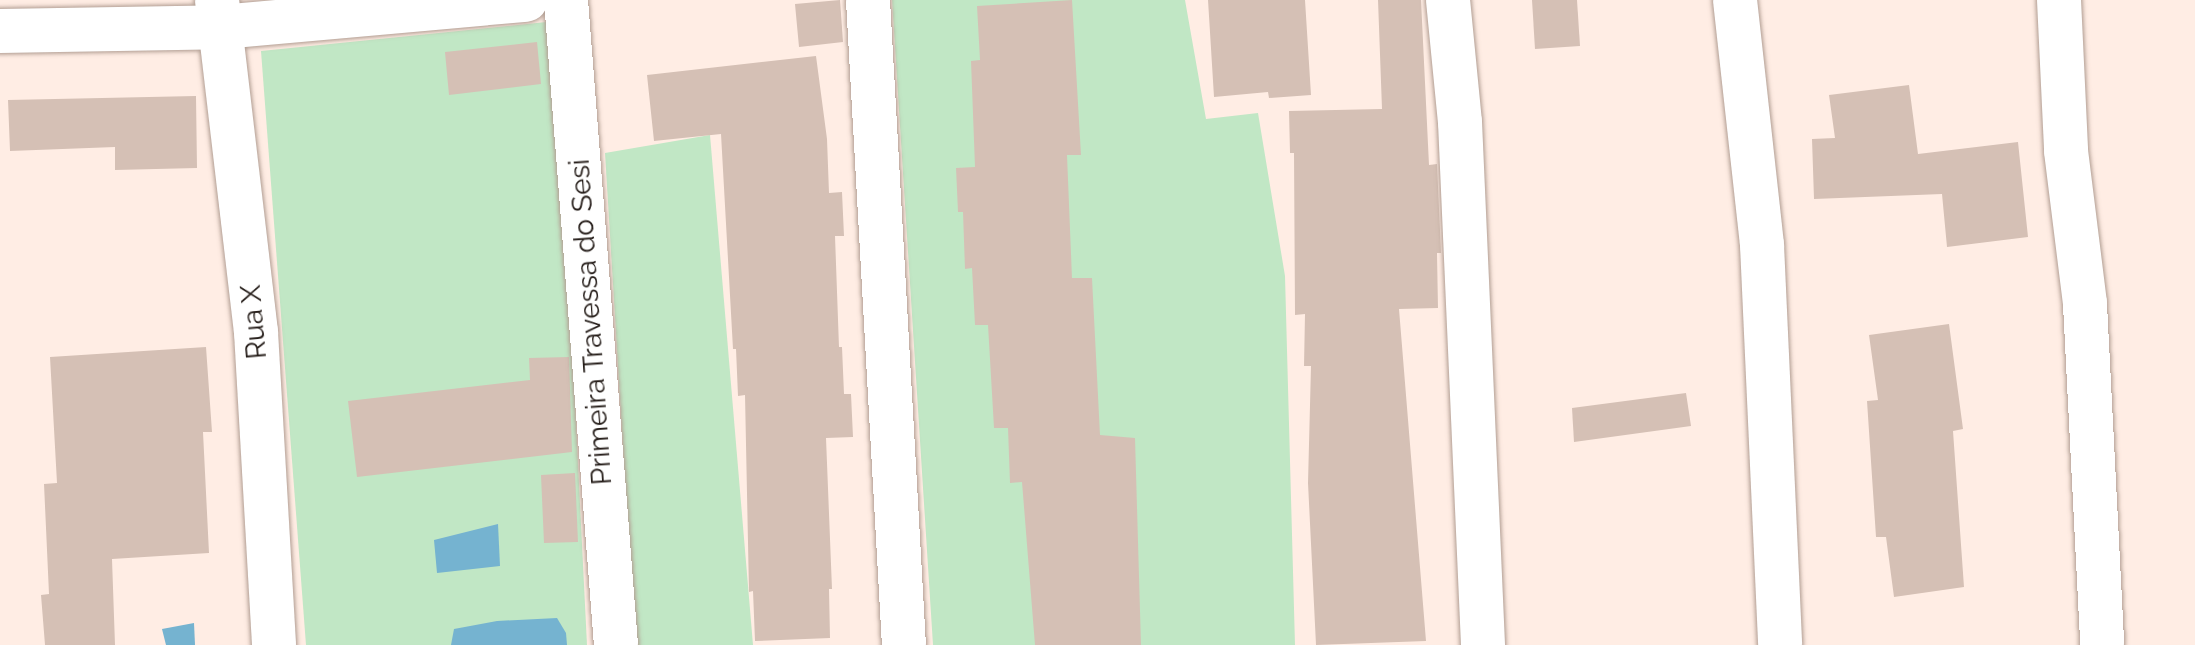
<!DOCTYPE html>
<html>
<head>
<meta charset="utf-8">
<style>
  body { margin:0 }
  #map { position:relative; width:2195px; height:645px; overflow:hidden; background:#ffede4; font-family:Raleway,sans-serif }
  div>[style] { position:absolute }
  .green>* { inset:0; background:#c1e7c5 }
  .water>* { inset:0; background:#75b3d0 }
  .building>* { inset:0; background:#d5c0b5 }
  .roads { filter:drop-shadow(0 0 2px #b29e93) drop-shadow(0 0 2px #b29e93) }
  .minor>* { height:44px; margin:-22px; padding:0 22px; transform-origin:22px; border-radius:22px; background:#fff }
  span { translate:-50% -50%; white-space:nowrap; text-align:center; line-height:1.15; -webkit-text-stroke:8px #fff; paint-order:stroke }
  .street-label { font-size:28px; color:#241c18 }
</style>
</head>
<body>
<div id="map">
  <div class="green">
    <i style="clip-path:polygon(892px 0,1185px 0,1206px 119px,1258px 113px,1285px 276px,1295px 645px,933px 645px)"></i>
    <i style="clip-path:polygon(556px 21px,587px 645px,306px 645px,261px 51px)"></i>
    <i style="clip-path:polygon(710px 135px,753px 645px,635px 645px,605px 153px)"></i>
  </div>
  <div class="water">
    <i style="clip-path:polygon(498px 524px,500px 566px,437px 573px,434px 540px)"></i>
    <i style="clip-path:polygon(557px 618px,566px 633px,567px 645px,451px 645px,454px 629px,497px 621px)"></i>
    <i style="clip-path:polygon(194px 623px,195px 645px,166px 645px,162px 629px)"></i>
  </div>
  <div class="building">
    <i style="clip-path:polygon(840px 0,843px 42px,799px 47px,795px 4px)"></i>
    <i style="clip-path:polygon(1072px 0,1081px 155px,1067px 155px,1072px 278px,1092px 278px,1100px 435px,1135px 438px,1141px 645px,1035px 645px,1022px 482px,1010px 483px,1008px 428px,994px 428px,988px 325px,975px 325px,972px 268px,965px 269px,963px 212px,958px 212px,956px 168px,975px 167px,971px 61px,980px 60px,977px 6px)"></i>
    <i style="clip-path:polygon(1208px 0,1305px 0,1311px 95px,1269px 98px,1268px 92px,1214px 97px)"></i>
    <i style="clip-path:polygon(1378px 0,1421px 0,1429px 165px,1437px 164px,1441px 253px,1437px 253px,1438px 308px,1399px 309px,1426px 641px,1316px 645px,1308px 483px,1311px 366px,1304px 366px,1305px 314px,1295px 315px,1294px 153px,1290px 153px,1289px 111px,1382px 109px)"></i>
    <i style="clip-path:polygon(1532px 0,1577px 0,1580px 46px,1535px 49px)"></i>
    <i style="clip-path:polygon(537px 42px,541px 84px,449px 95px,445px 52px)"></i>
    <i style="clip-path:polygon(816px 56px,827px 139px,829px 193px,842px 192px,844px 236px,835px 236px,839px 347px,842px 347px,844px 394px,851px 394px,853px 437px,826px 438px,832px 589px,829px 589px,830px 638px,755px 641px,753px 591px,749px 592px,745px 395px,738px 396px,736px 349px,733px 349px,721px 134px,654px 141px,647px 75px)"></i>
    <i style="clip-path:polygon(1909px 85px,1918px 154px,2018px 142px,2028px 237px,1947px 247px,1942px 194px,1814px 199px,1812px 139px,1835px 138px,1829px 95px)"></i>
    <i style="clip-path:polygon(196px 96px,197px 168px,115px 170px,115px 147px,10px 151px,8px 100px)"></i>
    <i style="clip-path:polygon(1949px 324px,1963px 429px,1953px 431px,1964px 587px,1894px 597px,1886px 537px,1876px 537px,1867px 401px,1878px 400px,1869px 335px)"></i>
    <i style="clip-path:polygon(206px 347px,212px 432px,203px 432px,209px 553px,112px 559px,115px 645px,45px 645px,41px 595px,49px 594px,44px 484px,57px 483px,50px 357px)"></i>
    <i style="clip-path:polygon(569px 357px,572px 452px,357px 477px,348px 401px,530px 380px,529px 358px)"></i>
    <i style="clip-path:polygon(1686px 393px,1691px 426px,1574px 442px,1572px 408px)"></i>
    <i style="clip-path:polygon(575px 473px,578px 542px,544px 543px,541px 475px)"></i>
  </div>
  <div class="roads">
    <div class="minor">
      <i style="left:217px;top:0;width:334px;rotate:83.3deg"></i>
      <i style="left:256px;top:332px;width:314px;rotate:86.7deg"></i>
      <i style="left:566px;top:0;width:647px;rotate:85.57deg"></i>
      <i style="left:868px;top:0;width:646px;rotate:86.81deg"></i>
      <i style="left:1448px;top:0;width:123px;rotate:84.4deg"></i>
      <i style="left:1460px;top:122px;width:524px;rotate:87.48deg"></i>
      <i style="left:1735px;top:0;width:246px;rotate:83.7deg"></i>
      <i style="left:1762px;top:245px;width:400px;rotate:87.4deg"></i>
      <i style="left:2059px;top:0;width:151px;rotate:87.3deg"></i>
      <i style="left:2066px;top:151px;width:154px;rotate:82.9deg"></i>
      <i style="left:2085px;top:304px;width:341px;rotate:87.1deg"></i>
      <i style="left:0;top:31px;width:221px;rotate:-1deg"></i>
      <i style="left:221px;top:27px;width:306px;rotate:-5.1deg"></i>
    </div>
  </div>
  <div class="street-label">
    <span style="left:254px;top:322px;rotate:-95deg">Rua X</span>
    <span style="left:591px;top:322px;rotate:-94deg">Primeira Travessa do Sesi</span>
  </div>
</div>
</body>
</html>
